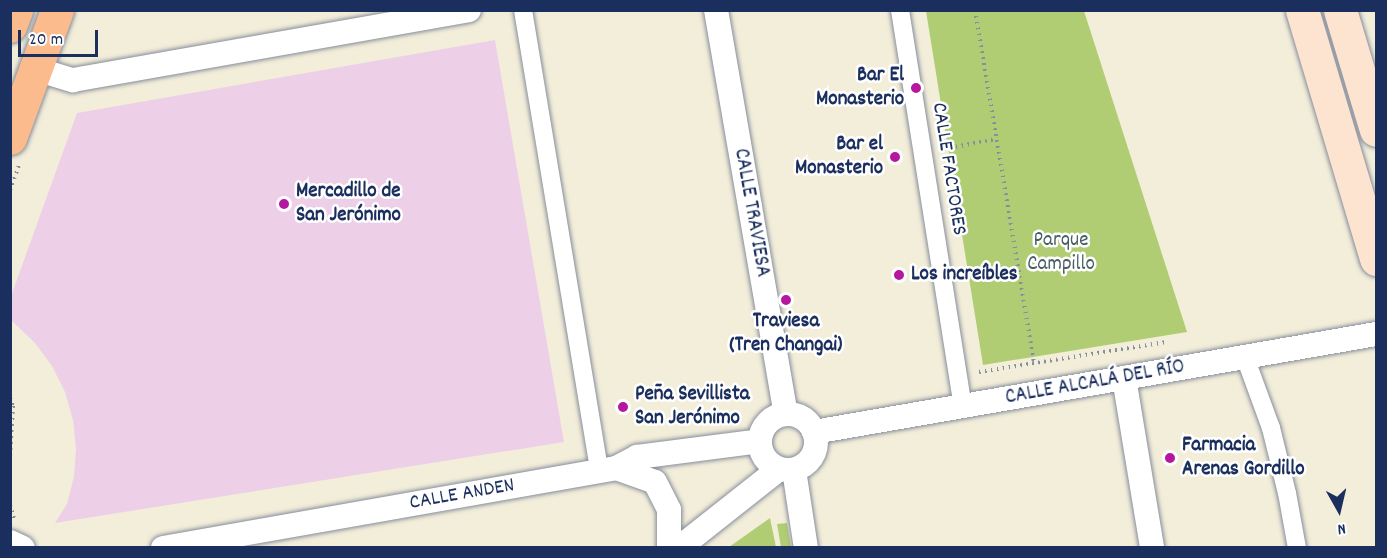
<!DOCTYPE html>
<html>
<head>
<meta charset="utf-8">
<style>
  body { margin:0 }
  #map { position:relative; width:1387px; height:558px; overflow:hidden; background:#f3eeda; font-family:Dekko,sans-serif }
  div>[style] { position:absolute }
  .built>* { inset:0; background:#edd0e8 }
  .green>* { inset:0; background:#b1cd73 }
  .path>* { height:4px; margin-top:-2px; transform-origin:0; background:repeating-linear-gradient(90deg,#878e9c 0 1.5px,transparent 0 6px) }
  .roads { filter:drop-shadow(0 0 2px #878e9c) drop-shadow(0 0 2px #878e9c) }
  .pedestrian>* { height:18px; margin:-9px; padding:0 9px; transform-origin:9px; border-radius:9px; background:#fff }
  .minor>* { height:24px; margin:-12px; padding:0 12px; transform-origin:12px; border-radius:12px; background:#fff }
  .minor>.ring { margin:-12px; padding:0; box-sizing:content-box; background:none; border:24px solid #fff; border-radius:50% }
  .secondary>* { height:33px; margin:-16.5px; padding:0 16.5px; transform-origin:16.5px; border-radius:16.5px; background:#fde4d1 }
  .primary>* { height:33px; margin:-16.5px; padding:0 16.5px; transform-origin:16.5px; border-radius:16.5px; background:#fbbb8c }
  .dots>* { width:16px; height:16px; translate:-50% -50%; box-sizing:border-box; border:3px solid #fff; border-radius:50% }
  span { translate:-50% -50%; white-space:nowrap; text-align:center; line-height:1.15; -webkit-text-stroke:5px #fff; paint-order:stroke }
  .poi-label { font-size:21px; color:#1b2f5e; font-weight:700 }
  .right { translate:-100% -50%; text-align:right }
  .left { translate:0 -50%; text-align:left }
  .street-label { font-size:21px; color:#1b2f5e }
  .park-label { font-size:21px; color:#485e64 }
  .frame { position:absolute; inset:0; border:12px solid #1b2f5e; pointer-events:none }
  .north { position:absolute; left:1309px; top:480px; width:60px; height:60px; -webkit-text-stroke:4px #fff; paint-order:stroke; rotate:172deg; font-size:16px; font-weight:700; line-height:24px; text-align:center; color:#1b2f5e }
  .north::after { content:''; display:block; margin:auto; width:21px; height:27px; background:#1b2f5e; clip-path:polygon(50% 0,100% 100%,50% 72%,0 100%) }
  .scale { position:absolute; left:18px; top:30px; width:80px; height:27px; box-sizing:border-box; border:3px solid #1b2f5e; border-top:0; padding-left:8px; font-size:18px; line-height:21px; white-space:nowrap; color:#1b2f5e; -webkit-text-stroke:4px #fff; paint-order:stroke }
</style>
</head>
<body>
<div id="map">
  <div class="built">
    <i style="clip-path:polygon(495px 40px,564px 442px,55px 523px,67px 504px,74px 476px,76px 448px,73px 420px,65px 392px,52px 366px,35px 343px,11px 320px,11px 296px,77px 113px)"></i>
  </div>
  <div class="green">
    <i style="clip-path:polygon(926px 11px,1084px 11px,1187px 332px,983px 365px)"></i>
    <i style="clip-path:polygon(770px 518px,776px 547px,729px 547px)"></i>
    <i style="clip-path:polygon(787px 523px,791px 547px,781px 547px,777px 524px)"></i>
  </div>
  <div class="path">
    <i style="left:975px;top:10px;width:358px;rotate:80.5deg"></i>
    <i style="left:944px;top:149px;width:53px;rotate:-10.9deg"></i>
    <i style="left:10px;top:190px;width:27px;rotate:-70deg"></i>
    <i style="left:979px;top:372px;width:190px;rotate:-9.1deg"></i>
    <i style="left:10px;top:398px;width:9px;rotate:69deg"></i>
    <i style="left:13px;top:406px;width:50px;rotate:93.4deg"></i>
    <i style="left:10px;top:505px;width:14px;rotate:73deg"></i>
  </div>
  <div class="roads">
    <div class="pedestrian">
      <i style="left:523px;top:10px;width:467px;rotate:80.6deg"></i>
      <i style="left:900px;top:10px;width:401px;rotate:81deg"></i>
      <i style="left:1245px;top:357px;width:76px;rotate:69.9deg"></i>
      <i style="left:1271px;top:428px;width:67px;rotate:76.2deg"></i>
      <i style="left:1287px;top:493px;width:56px;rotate:79.7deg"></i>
    </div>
    <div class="minor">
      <i style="left:716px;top:10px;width:410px;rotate:80.2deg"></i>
      <i style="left:36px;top:69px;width:39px;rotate:17deg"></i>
      <i style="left:73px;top:80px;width:402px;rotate:-10deg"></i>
      <i style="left:1124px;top:378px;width:172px;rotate:80.6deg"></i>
      <i class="ring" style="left:760px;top:414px;width:32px;height:32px"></i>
      <i style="left:814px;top:432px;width:570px;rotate:-9.89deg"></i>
      <i style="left:616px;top:468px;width:41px;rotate:19.7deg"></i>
      <i style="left:655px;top:482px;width:31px;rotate:63deg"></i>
      <i style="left:669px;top:510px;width:38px;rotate:90deg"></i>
      <i style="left:794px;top:470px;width:79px;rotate:81.3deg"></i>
      <i style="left:10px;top:542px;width:14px;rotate:25deg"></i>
      <i style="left:163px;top:548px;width:460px;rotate:-10deg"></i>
      <i style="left:616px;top:468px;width:24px;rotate:-28deg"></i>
      <i style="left:637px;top:457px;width:124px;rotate:-7.4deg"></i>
      <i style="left:679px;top:548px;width:127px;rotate:-38.3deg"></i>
    </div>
    <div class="secondary">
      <i style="left:1302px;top:10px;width:260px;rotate:73.4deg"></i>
      <i style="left:1340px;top:10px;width:125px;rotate:73.3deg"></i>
    </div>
    <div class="primary">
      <i style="left:10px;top:26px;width:17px;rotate:-69deg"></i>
      <i style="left:10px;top:138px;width:136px;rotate:-69.8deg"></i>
    </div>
  </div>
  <div class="dots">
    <i style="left:916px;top:88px;background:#b5179e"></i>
    <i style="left:895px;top:157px;background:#b5179e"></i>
    <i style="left:284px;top:204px;background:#b5179e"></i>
    <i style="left:899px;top:275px;background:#b5179e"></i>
    <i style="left:786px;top:300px;background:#b5179e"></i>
    <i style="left:623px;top:407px;background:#b5179e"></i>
    <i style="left:1170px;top:458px;background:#b5179e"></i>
  </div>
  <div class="poi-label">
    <span class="right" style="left:904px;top:88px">Bar El<br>Monasterio</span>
    <span class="right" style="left:883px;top:157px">Bar el<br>Monasterio</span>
    <span class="left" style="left:296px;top:204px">Mercadillo de<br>San Jerónimo</span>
    <span class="left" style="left:911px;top:275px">Los increíbles</span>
    <span style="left:786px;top:334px">Traviesa<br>(Tren Changai)</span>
    <span class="left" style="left:635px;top:407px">Peña Sevillista<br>San Jerónimo</span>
    <span class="left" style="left:1182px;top:458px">Farmacia<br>Arenas Gordillo</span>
  </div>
  <div class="street-label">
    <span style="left:948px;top:169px;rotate:81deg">CALLE FACTORES</span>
    <span style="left:751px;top:213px;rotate:80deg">CALLE TRAVIESA</span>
    <span style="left:1095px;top:383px;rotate:-10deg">CALLE ALCALÁ DEL RÍO</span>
    <span style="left:462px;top:495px;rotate:-10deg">CALLE ANDEN</span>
  </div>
  <div class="park-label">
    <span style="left:1061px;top:253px">Parque<br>Campillo</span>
  </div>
  <div class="frame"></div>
  <div class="north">N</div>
  <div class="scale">20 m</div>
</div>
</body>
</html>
